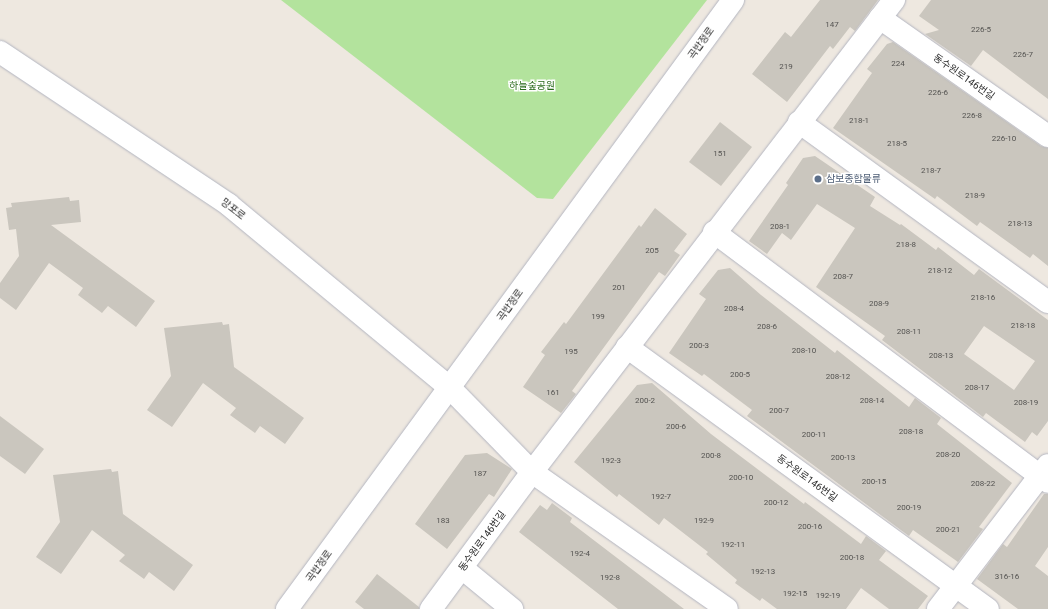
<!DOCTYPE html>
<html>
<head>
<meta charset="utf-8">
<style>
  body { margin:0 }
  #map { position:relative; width:1048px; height:609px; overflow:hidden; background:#eee8e0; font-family:Roboto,"Noto Sans KR",sans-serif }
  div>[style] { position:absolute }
  .green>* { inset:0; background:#b3e39d }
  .building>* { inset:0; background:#cac6be }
  .roads { filter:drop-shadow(0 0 1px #b3b5c0) drop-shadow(0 0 1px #b3b5c0) }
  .minor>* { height:22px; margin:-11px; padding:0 11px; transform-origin:11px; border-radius:11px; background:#fff }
  .dots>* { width:11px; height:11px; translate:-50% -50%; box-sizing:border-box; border:2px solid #fff; border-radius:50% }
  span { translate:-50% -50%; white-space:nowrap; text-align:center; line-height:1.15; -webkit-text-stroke:3px #fff; paint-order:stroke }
  .number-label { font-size:8px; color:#545351 }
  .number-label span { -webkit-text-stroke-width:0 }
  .street-label { font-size:10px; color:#2d2d2d }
  .park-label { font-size:10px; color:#2a6b1c }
  .service-label { font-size:10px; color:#4e5e75 }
  .left { translate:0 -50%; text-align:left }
</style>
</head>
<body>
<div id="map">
  <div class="green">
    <i style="clip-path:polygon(281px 0,707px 0,553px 199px,537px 198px)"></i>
  </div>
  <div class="building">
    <i style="clip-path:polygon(820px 0,878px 0,855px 31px,850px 27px,833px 49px,830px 46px,787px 102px,752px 74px,785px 32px,791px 37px)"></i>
    <i style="clip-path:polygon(931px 0,1048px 0,1048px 99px,983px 50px,971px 66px,925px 34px,939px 30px,919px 16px)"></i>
    <i style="clip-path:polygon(893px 42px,1041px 146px,1048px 148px,1048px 266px,1033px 254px,1030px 258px,980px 222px,977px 226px,937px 196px,935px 199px,833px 128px,872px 73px,867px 69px,887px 44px)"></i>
    <i style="clip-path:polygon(720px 122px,752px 147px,721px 186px,689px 162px)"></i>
    <i style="clip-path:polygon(evenodd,815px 156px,875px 197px,870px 206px,900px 225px,901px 224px,936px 250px,938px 247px,974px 275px,979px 269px,1048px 320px,1048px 421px,1037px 436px,1032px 432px,1025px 442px,986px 413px,983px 417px,882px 340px,885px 336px,816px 287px,855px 228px,817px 204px,791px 240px,782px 233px,767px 254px,749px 241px,788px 185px,786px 183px,803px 158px,815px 156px,984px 326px,1035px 361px,1014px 390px,964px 354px,984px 326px)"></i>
    <i style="clip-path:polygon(69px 197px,70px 201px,79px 200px,81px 222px,51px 225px,155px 301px,136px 327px,108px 306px,102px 313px,78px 295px,83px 288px,49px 263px,16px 310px,0 298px,0 283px,19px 256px,16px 229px,9px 230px,6px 208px,12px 207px,11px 203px)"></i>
    <i style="clip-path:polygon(655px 208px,687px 234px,674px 251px,680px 255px,665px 276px,659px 272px,572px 391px,576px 394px,561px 413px,523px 387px,545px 355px,541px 352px,564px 322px,566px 324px,639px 225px,641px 227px)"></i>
    <i style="clip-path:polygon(730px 268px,761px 295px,835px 353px,837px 350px,909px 407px,915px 398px,941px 418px,937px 424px,1012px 483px,979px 527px,983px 529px,958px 562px,913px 530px,909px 536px,747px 416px,752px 410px,704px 374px,702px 376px,669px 353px,706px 299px,699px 294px,718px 270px)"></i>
    <i style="clip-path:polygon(222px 322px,223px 325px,229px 324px,234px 367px,304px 418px,285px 444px,260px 426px,255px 433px,230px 415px,236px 408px,203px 383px,172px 427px,147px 410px,171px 376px,164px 328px)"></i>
    <i style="clip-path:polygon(652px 383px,711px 434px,804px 504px,805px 502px,861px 544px,866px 536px,886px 551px,879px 560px,928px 596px,918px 609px,889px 609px,861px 588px,846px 609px,777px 609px,762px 598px,760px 601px,735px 583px,737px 580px,706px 554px,708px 552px,664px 518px,659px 525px,619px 494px,617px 497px,574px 462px,637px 385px)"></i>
    <i style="clip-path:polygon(0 416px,44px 449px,25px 474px,0 456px)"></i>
    <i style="clip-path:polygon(487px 453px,512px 469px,494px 497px,489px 494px,447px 549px,415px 524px,465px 455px)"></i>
    <i style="clip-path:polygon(111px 469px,112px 472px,118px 471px,123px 514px,193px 565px,174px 591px,149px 572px,144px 579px,119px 561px,125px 555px,92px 530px,61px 574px,36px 557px,60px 522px,53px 475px)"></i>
    <i style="clip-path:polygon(1044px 494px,1048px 494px,1048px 547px,1035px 566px,1048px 576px,1048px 609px,1018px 609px,977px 579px,1003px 544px,1007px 547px)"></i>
    <i style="clip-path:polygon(552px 503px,572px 518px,570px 522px,684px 609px,618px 609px,519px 532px,540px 505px,547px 510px)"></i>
    <i style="clip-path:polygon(377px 574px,419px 607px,419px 609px,364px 609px,355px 602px)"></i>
  </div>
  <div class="roads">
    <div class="minor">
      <i style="left:880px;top:18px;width:205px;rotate:35.1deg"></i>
      <i style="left:0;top:52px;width:275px;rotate:33.7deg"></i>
      <i style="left:229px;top:205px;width:287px;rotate:39.6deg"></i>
      <i style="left:450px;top:388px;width:117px;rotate:45.7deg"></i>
      <i style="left:532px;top:472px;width:238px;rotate:35.1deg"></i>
      <i style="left:799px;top:122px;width:307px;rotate:35.9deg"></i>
      <i style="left:714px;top:232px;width:417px;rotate:36.8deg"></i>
      <i style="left:627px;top:347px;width:446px;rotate:36deg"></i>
      <i style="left:462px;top:568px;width:65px;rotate:39.4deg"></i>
      <i style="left:287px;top:609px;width:755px;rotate:-53.78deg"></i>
      <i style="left:431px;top:609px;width:170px;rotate:-53.6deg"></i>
      <i style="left:532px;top:472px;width:595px;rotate:-52.51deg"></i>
      <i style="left:938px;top:609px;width:181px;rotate:-52.6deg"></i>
    </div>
  </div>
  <div class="dots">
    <i style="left:818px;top:179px;background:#5c6f8a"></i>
  </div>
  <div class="number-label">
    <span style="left:832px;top:25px">147</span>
    <span style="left:981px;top:30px">226-5</span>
    <span style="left:1023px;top:55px">226-7</span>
    <span style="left:898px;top:64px">224</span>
    <span style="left:786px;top:67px">219</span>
    <span style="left:938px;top:93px">226-6</span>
    <span style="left:972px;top:116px">226-8</span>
    <span style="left:859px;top:121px">218-1</span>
    <span style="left:1004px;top:139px">226-10</span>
    <span style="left:897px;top:144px">218-5</span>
    <span style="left:720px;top:154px">151</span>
    <span style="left:931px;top:171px">218-7</span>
    <span style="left:975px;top:196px">218-9</span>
    <span style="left:1020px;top:224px">218-13</span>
    <span style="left:780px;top:227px">208-1</span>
    <span style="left:906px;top:245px">218-8</span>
    <span style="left:652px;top:251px">205</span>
    <span style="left:940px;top:271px">218-12</span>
    <span style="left:843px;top:277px">208-7</span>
    <span style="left:619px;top:288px">201</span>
    <span style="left:983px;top:298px">218-16</span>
    <span style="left:879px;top:304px">208-9</span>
    <span style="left:734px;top:309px">208-4</span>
    <span style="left:598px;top:317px">199</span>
    <span style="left:1023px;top:326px">218-18</span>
    <span style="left:767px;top:327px">208-6</span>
    <span style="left:909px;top:332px">208-11</span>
    <span style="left:699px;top:346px">200-3</span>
    <span style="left:804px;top:351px">208-10</span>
    <span style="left:571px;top:352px">195</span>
    <span style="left:941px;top:356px">208-13</span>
    <span style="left:740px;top:375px">200-5</span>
    <span style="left:838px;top:377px">208-12</span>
    <span style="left:977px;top:388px">208-17</span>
    <span style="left:553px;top:393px">161</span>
    <span style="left:645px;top:401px">200-2</span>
    <span style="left:872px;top:401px">208-14</span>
    <span style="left:1026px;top:403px">208-19</span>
    <span style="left:779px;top:411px">200-7</span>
    <span style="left:676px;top:427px">200-6</span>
    <span style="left:911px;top:432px">208-18</span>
    <span style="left:814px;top:435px">200-11</span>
    <span style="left:948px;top:455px">208-20</span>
    <span style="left:711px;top:456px">200-8</span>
    <span style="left:843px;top:458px">200-13</span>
    <span style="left:611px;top:461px">192-3</span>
    <span style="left:480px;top:474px">187</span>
    <span style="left:741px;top:478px">200-10</span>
    <span style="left:874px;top:482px">200-15</span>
    <span style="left:983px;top:484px">208-22</span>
    <span style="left:661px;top:497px">192-7</span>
    <span style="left:776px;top:503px">200-12</span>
    <span style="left:909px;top:508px">200-19</span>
    <span style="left:443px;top:521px">183</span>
    <span style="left:704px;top:521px">192-9</span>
    <span style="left:810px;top:527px">200-16</span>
    <span style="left:948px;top:530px">200-21</span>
    <span style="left:733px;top:545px">192-11</span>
    <span style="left:580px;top:554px">192-4</span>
    <span style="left:852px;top:558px">200-18</span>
    <span style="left:763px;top:572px">192-13</span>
    <span style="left:1007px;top:577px">316-16</span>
    <span style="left:610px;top:578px">192-8</span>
    <span style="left:795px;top:594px">192-15</span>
    <span style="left:828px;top:596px">192-19</span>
  </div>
  <div class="street-label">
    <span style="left:701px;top:43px;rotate:-54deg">곡반정로</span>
    <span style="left:964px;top:77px;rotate:35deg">동수원로146번길</span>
    <span style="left:233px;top:209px;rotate:38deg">망포로</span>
    <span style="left:510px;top:305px;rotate:-54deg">곡반정로</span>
    <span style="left:807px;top:478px;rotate:36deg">동수원로146번길</span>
    <span style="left:482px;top:541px;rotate:-54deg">동수원로146번길</span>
    <span style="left:319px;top:566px;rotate:-54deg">곡반정로</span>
  </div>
  <div class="park-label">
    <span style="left:532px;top:86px">하늘숲공원</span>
  </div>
  <div class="service-label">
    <span class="left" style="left:826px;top:179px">삼보종합물류</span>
  </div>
</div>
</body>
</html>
